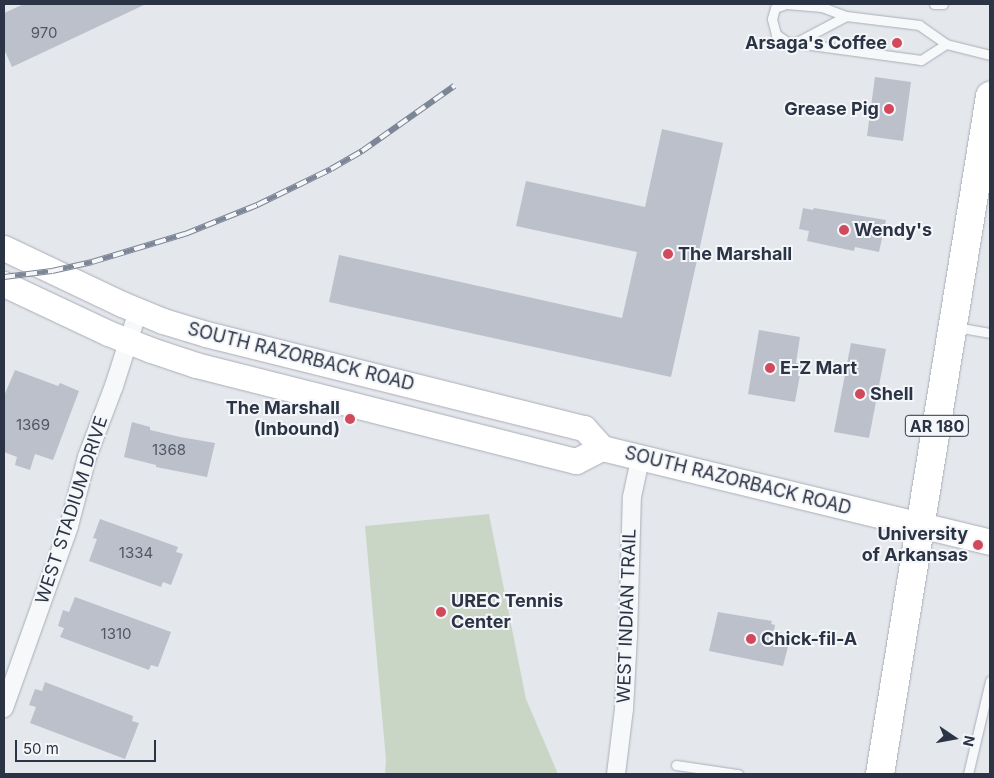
<!DOCTYPE html>
<html>
<head>
<meta charset="utf-8">
<style>
  body { margin:0 }
  #map { position:relative; width:994px; height:778px; overflow:hidden; background:#e4e7ec; font-family:Inter,sans-serif }
  div>[style] { position:absolute }
  .green>* { inset:0; background:#c9d6c5 }
  .building>* { inset:0; background:#bbc0ca }
  .roads { filter:drop-shadow(0 0 1px #a9aeb7) drop-shadow(0 0 1px #a9aeb7) }
  .service>* { height:9px; margin:-4.5px; padding:0 4.5px; transform-origin:4.5px; border-radius:4.5px; background:#f7f8fa }
  .minor>* { height:18px; margin:-9px; padding:0 9px; transform-origin:9px; border-radius:9px; background:#f7f8fa }
  .secondary>* { height:25px; margin:-12.5px; padding:0 12.5px; transform-origin:12.5px; border-radius:12.5px; background:#fff }
  .primary>* { height:28px; margin:-14px; padding:0 14px; transform-origin:14px; border-radius:14px; background:#fff }
  .rail>* { height:5.5px; margin-top:-2.75px; transform-origin:0; background:repeating-linear-gradient(90deg,#f4f6f9 0 11px,#7d8696 0 22px); box-sizing:border-box; border-block:1px solid #7d8696 }
  .dots>* { width:14px; height:14px; translate:-50% -50%; box-sizing:border-box; border:2px solid #f4f6f9; border-radius:50% }
  span { translate:-50% -50%; white-space:nowrap; text-align:center; line-height:1.15; -webkit-text-stroke:4px #f4f6f9; paint-order:stroke }
  .number-label { font-size:15px; color:#4f5766 }
  .number-label span { -webkit-text-stroke-width:0 }
  .shield-label span { padding:1px 4px; background:#f4f6f9; border:1px solid; border-radius:4px; -webkit-text-stroke-width:0 }
  .shield-label { font-size:16px; color:#2b3445; font-weight:700 }
  .poi-label { font-size:18px; color:#2b3445; font-weight:700 }
  .right { translate:-100% -50%; text-align:right }
  .left { translate:0 -50%; text-align:left }
  .street-label { font-size:18px; color:#2b3445 }
  .frame { position:absolute; inset:0; border:5px solid #2b3445; pointer-events:none }
  .north { position:absolute; left:929px; top:713px; width:50px; height:50px; -webkit-text-stroke:4px #f4f6f9; paint-order:stroke; rotate:102deg; font-size:14px; font-weight:700; line-height:20px; text-align:center; color:#2b3445 }
  .north::after { content:''; display:block; margin:auto; width:18px; height:22px; background:#2b3445; clip-path:polygon(50% 0,100% 100%,50% 72%,0 100%) }
  .scale { position:absolute; left:15px; top:740px; width:141px; height:22px; box-sizing:border-box; border:2px solid #2b3445; border-top:0; padding-left:6px; font-size:15px; line-height:18px; white-space:nowrap; color:#2b3445; -webkit-text-stroke:4px #f4f6f9; paint-order:stroke }
</style>
</head>
<body>
<div id="map">
  <div class="green">
    <i style="clip-path:polygon(489px 514px,526px 699px,558px 774px,385px 774px,386px 760px,365px 526px)"></i>
  </div>
  <div class="building">
    <i style="clip-path:polygon(24px 4px,146px 4px,12px 67px,4px 49px,4px 13px)"></i>
    <i style="clip-path:polygon(875px 77px,911px 82px,903px 141px,867px 136px)"></i>
    <i style="clip-path:polygon(662px 129px,723px 143px,671px 377px,329px 302px,339px 255px,622px 318px,637px 252px,516px 226px,526px 181px,645px 207px)"></i>
    <i style="clip-path:polygon(803px 208px,813px 210px,814px 208px,886px 220px,879px 252px,855px 247px,854px 251px,807px 241px,809px 231px,799px 229px)"></i>
    <i style="clip-path:polygon(759px 330px,800px 337px,796px 363px,802px 364px,795px 402px,748px 394px)"></i>
    <i style="clip-path:polygon(851px 343px,886px 349px,869px 438px,834px 432px)"></i>
    <i style="clip-path:polygon(15px 370px,58px 386px,60px 383px,79px 391px,53px 460px,35px 454px,30px 470px,15px 465px,17px 457px,4px 452px,4px 396px)"></i>
    <i style="clip-path:polygon(132px 422px,150px 427px,150px 430px,180px 437px,215px 443px,207px 477px,156px 467px,156px 465px,124px 457px)"></i>
    <i style="clip-path:polygon(100px 519px,178px 547px,176px 552px,183px 554px,171px 585px,163px 582px,161px 587px,89px 561px,97px 539px,93px 538px)"></i>
    <i style="clip-path:polygon(75px 597px,171px 632px,158px 667px,151px 665px,149px 670px,60px 637px,64px 628px,58px 626px,63px 610px,69px 612px)"></i>
    <i style="clip-path:polygon(718px 612px,772px 621px,771px 624px,775px 625px,774px 631px,791px 635px,783px 666px,709px 651px)"></i>
    <i style="clip-path:polygon(45px 682px,133px 716px,132px 721px,139px 723px,125px 759px,30px 723px,36px 707px,29px 705px,35px 689px,42px 691px)"></i>
  </div>
  <div class="roads">
    <div class="service">
      <i style="left:934px;top:4px;width:9px"></i>
      <i style="left:797px;top:42px;width:55px;rotate:-28deg"></i>
      <i style="left:946px;top:44px;width:30px;rotate:147deg"></i>
      <i style="left:921px;top:60px;width:135px;rotate:-172.3deg"></i>
      <i style="left:787px;top:42px;width:14px;rotate:-144deg"></i>
      <i style="left:776px;top:34px;width:16px;rotate:-105deg"></i>
      <i style="left:772px;top:19px;width:11px;rotate:-75deg"></i>
      <i style="left:775px;top:8px;width:12px;rotate:-20deg"></i>
      <i style="left:786px;top:4px;width:36px;rotate:5deg"></i>
      <i style="left:822px;top:7px;width:26px;rotate:21deg"></i>
      <i style="left:846px;top:16px;width:74px;rotate:7deg"></i>
      <i style="left:919px;top:25px;width:33px;rotate:35deg"></i>
      <i style="left:946px;top:44px;width:45px;rotate:14deg"></i>
      <i style="left:956px;top:327px;width:35px;rotate:10deg"></i>
      <i style="left:676px;top:765px;width:63px;rotate:8.3deg"></i>
      <i style="left:968px;top:774px;width:96px;rotate:-76.7deg"></i>
    </div>
    <div class="minor">
      <i style="left:4px;top:708px;width:193px;rotate:-70.3deg"></i>
      <i style="left:69px;top:526px;width:71px;rotate:-75.4deg"></i>
      <i style="left:87px;top:457px;width:76px;rotate:-69.2deg"></i>
      <i style="left:114px;top:386px;width:79px;rotate:-72.3deg"></i>
      <i style="left:616px;top:774px;width:65px;rotate:-83deg"></i>
      <i style="left:624px;top:709px;width:73px;rotate:-86.9deg"></i>
      <i style="left:628px;top:636px;width:139px;rotate:-88.4deg"></i>
      <i style="left:632px;top:497px;width:40px;rotate:-78deg"></i>
    </div>
    <div class="secondary">
      <i style="left:4px;top:248px;width:131px;rotate:25.4deg"></i>
      <i style="left:122px;top:304px;width:44px;rotate:22.5deg"></i>
      <i style="left:163px;top:321px;width:45px;rotate:16.8deg"></i>
      <i style="left:206px;top:334px;width:390px;rotate:14deg"></i>
      <i style="left:584px;top:428px;width:27px;rotate:48deg"></i>
      <i style="left:602px;top:448px;width:399px;rotate:13.6deg"></i>
      <i style="left:4px;top:284px;width:115px;rotate:25.2deg"></i>
      <i style="left:108px;top:333px;width:46px;rotate:21.6deg"></i>
      <i style="left:151px;top:350px;width:47px;rotate:18.4deg"></i>
      <i style="left:196px;top:365px;width:392px;rotate:14.2deg"></i>
      <i style="left:576px;top:461px;width:29px;rotate:-27deg"></i>
    </div>
    <div class="primary">
      <i style="left:880px;top:774px;width:687px;rotate:-80.78deg"></i>
    </div>
  </div>
  <div class="rail">
    <i style="left:4px;top:277px;width:48px;rotate:-7.1deg"></i>
    <i style="left:52px;top:271px;width:41px;rotate:-12.7deg"></i>
    <i style="left:92px;top:262px;width:97px;rotate:-16.8deg"></i>
    <i style="left:185px;top:234px;width:78px;rotate:-21.9deg"></i>
    <i style="left:257px;top:205px;width:82px;rotate:-25.9deg"></i>
    <i style="left:331px;top:169px;width:36px;rotate:-30deg"></i>
    <i style="left:362px;top:151px;width:113px;rotate:-35.2deg"></i>
  </div>
  <div class="dots">
    <i style="left:897px;top:43px;background:#d1495b"></i>
    <i style="left:889px;top:109px;background:#d1495b"></i>
    <i style="left:844px;top:230px;background:#d1495b"></i>
    <i style="left:668px;top:254px;background:#d1495b"></i>
    <i style="left:770px;top:368px;background:#d1495b"></i>
    <i style="left:860px;top:394px;background:#d1495b"></i>
    <i style="left:350px;top:419px;background:#d1495b"></i>
    <i style="left:978px;top:545px;background:#d1495b"></i>
    <i style="left:441px;top:612px;background:#d1495b"></i>
    <i style="left:751px;top:639px;background:#d1495b"></i>
  </div>
  <div class="number-label">
    <span style="left:44px;top:33px">970</span>
    <span style="left:33px;top:425px">1369</span>
    <span style="left:169px;top:450px">1368</span>
    <span style="left:136px;top:553px">1334</span>
    <span style="left:116px;top:634px">1310</span>
  </div>
  <div class="shield-label">
    <span style="left:937px;top:426px">AR 180</span>
  </div>
  <div class="poi-label">
    <span class="right" style="left:887px;top:43px">Arsaga's Coffee</span>
    <span class="right" style="left:879px;top:109px">Grease Pig</span>
    <span class="left" style="left:854px;top:230px">Wendy's</span>
    <span class="left" style="left:678px;top:254px">The Marshall</span>
    <span class="left" style="left:780px;top:368px">E-Z Mart</span>
    <span class="left" style="left:870px;top:394px">Shell</span>
    <span class="right" style="left:340px;top:419px">The Marshall<br>(Inbound)</span>
    <span class="right" style="left:968px;top:545px">University<br>of Arkansas</span>
    <span class="left" style="left:451px;top:612px">UREC Tennis<br>Center</span>
    <span class="left" style="left:761px;top:639px">Chick-fil-A</span>
  </div>
  <div class="street-label">
    <span style="left:301px;top:357px;rotate:14deg">SOUTH RAZORBACK ROAD</span>
    <span style="left:738px;top:481px;rotate:14deg">SOUTH RAZORBACK ROAD</span>
    <span style="left:72px;top:510px;rotate:-72deg">WEST STADIUM DRIVE</span>
    <span style="left:627px;top:616px;rotate:-88deg">WEST INDIAN TRAIL</span>
  </div>
  <div class="frame"></div>
  <div class="north">N</div>
  <div class="scale">50 m</div>
</div>
</body>
</html>
